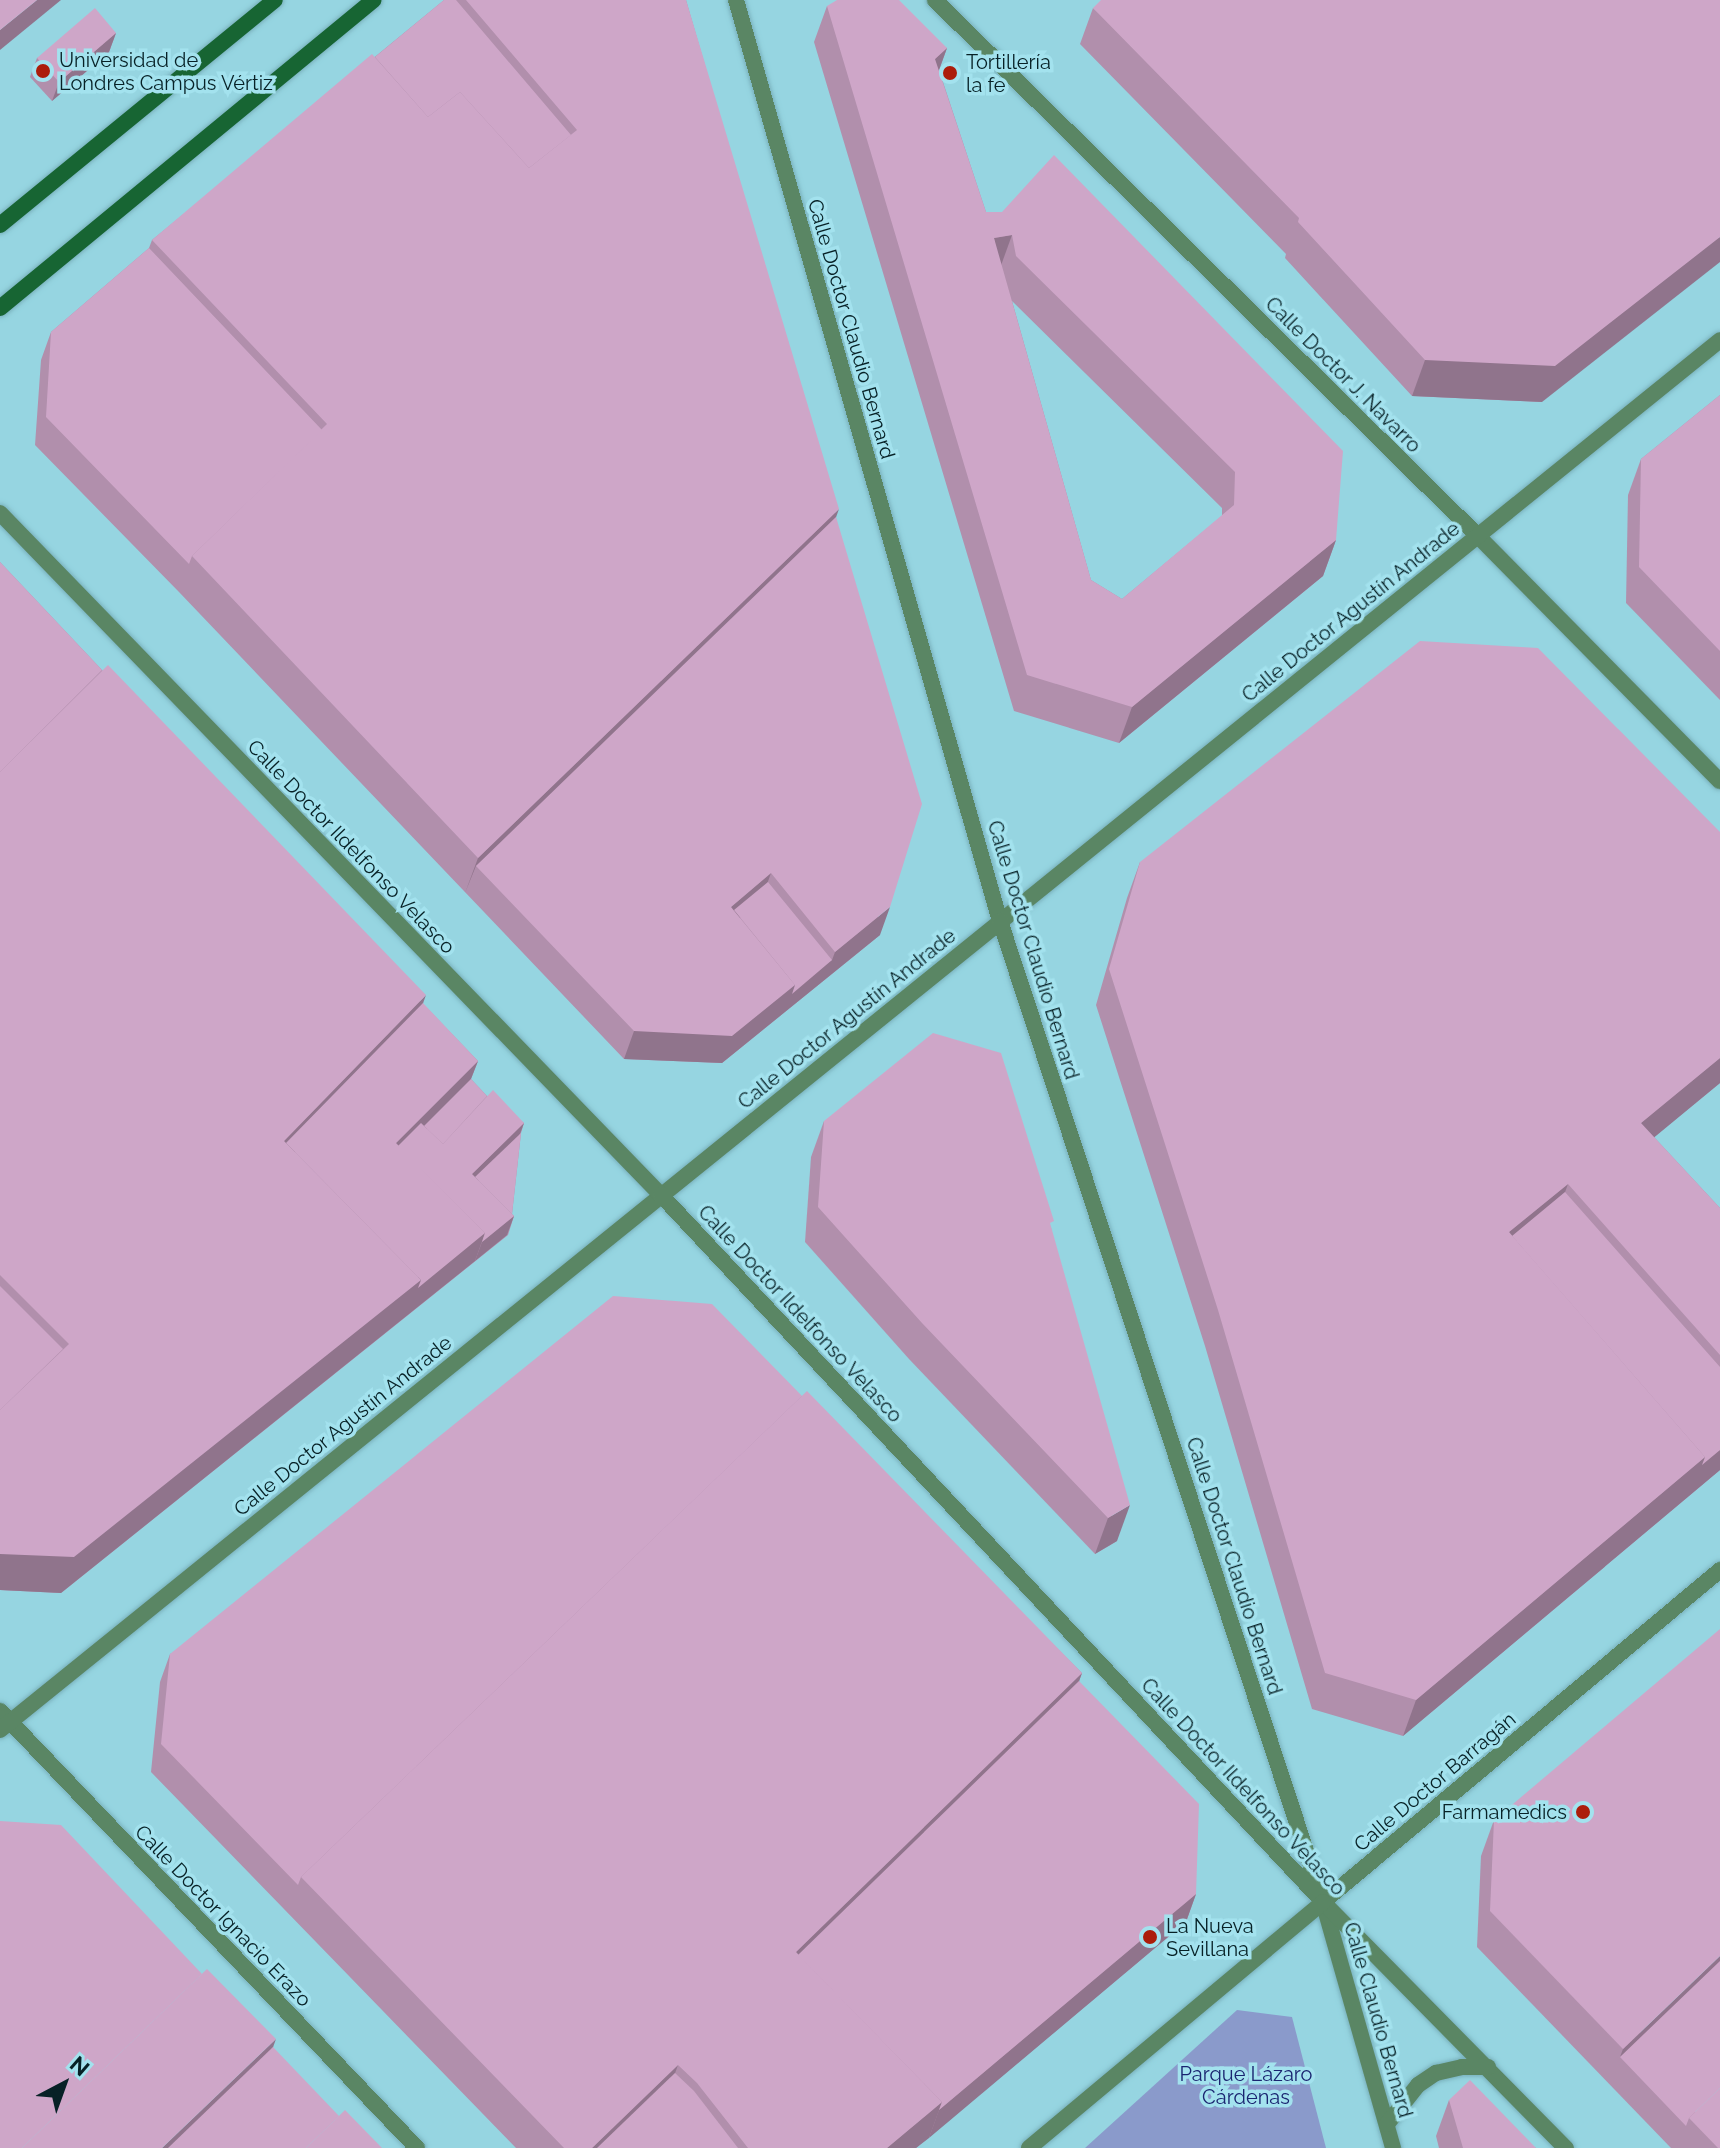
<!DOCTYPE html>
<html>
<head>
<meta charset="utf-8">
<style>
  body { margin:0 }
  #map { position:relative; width:1720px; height:2148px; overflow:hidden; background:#96d5e1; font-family:Raleway,sans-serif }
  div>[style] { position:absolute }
  .green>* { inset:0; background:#8a9acb }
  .roads { filter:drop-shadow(0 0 2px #79b1bc) drop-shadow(0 0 2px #79b1bc) }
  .minor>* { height:16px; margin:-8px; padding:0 8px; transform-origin:8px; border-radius:8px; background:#5a8664 }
  .tertiary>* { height:16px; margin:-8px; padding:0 8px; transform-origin:8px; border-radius:8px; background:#5a8664 }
  .secondary>* { height:16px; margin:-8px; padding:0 8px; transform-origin:8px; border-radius:8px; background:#176533 }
  .wall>* { inset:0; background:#b18fac }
  .shaded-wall>* { inset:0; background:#90748c }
  .building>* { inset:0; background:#cea6c8 }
  .dots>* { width:22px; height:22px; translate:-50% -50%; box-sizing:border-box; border:4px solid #a3e2ee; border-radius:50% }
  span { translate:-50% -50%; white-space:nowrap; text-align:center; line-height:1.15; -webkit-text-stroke:7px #a3e2ee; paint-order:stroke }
  .poi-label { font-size:20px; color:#072126 }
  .left { translate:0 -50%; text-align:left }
  .right { translate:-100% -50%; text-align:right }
  .street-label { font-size:20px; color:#072126 }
  .park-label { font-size:20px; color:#1a2470 }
  .north { position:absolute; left:24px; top:2044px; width:80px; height:80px; -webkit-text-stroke:6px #a3e2ee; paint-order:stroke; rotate:41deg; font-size:22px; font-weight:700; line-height:32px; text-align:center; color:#072126 }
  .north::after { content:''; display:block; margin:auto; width:28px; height:36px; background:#072126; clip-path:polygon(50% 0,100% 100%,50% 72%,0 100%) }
</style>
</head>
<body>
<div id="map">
  <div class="green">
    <i style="clip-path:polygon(1237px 2010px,1292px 2017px,1326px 2148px,1085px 2148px)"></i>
  </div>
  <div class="roads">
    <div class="minor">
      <i style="left:935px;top:0;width:763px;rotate:44.63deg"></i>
      <i style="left:1478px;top:536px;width:344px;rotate:45.4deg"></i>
      <i style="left:0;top:1711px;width:604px;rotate:46.34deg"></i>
      <i style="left:0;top:1730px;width:2211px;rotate:-38.94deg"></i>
      <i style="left:1323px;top:1902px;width:518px;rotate:-39.9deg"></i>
    </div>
    <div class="tertiary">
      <i style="left:736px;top:0;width:958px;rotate:74.01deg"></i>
      <i style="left:1000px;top:921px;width:1033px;rotate:71.78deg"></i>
      <i style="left:1323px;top:1902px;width:256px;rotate:74.1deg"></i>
      <i style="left:0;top:513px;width:950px;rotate:45.9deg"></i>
      <i style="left:661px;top:1195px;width:969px;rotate:46.88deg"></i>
      <i style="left:1323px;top:1902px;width:346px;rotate:45.4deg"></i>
      <i style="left:1387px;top:2124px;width:50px;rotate:-51.5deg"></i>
      <i style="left:1418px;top:2085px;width:22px;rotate:-34deg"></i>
      <i style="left:1436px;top:2073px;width:27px;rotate:-13deg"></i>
      <i style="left:1462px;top:2067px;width:26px"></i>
      <i style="left:1029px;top:2148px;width:383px;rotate:-39.9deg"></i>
    </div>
    <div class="secondary">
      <i style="left:0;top:225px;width:355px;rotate:-39.3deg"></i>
      <i style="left:0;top:308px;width:484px;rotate:-39.5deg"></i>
    </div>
  </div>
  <div class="wall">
    <i style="clip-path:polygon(444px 0,686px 0,836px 517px,880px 935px,722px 1063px,624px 1059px,179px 592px,35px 445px,41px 360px,51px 332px,149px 248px,152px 240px)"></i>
    <i style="clip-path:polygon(evenodd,827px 6px,947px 48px,939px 70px,986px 212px,1002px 212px,1336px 540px,1323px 576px,1119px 743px,1014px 711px,814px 42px,827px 6px,1012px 301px,1222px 508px,1222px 516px,1122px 599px,1091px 580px,1012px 301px)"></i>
    <i style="clip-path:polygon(1093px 8px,1542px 402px,1412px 396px,1285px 258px,1286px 254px,1080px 44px)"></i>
    <i style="clip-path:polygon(116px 33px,109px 52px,52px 101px,30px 77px,37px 58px)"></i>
    <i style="clip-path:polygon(1720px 395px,1720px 700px,1626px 603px,1628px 495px,1641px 459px)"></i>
    <i style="clip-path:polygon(0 562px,102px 670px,478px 1061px,471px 1079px,487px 1096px,524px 1123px,521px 1133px,512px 1214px,514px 1216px,508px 1235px,61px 1593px,0 1590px)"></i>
    <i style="clip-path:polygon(1720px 832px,1720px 1083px,1654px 1137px,1720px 1208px,1720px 1470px,1403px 1736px,1312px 1709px,1205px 1346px,1096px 1005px,1127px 898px,1140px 862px)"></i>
    <i style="clip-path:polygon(824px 1121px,1051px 1228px,1117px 1541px,1095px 1554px,909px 1359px,805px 1242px,811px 1157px)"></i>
    <i style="clip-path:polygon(802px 1396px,1082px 1673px,1079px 1681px,1196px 1894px,1186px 1922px,916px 2148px,516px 2148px,151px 1772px,160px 1682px,170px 1654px)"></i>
    <i style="clip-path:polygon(1494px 1820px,1720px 2148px,1671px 2148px,1477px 1947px,1481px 1856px)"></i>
    <i style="clip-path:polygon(1449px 2100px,1536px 2148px,1439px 2148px,1436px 2136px)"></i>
  </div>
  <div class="shaded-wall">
    <i style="clip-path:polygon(37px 0,61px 0,0 50px,0 30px)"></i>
    <i style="clip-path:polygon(116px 33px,109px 52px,52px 101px,59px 82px)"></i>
    <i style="clip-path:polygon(947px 48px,934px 84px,935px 59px)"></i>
    <i style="clip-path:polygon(1012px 235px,999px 271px,994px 238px)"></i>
    <i style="clip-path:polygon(1720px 237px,1720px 262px,1542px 402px,1412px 396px,1425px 360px)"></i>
    <i style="clip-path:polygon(839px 509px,826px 545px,476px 866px,465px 893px,478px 858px)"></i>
    <i style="clip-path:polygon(1336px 540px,1323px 576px,1119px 743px,1132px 707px)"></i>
    <i style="clip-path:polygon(771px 873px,761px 901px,734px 923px,731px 907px)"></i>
    <i style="clip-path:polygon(890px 907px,880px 935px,722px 1063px,624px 1059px,634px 1031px,795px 985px,832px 960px,835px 952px)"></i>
    <i style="clip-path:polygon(426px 995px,413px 1031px,289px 1158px,284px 1141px)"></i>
    <i style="clip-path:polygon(1720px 1058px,1720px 1083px,1628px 1159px,1641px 1123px)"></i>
    <i style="clip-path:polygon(478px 1061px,467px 1089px,398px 1158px,396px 1143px)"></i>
    <i style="clip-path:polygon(524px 1123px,517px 1142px,472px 1187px,472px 1174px)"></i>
    <i style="clip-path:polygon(1568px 1184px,1555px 1220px,1516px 1252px,1509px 1232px)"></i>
    <i style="clip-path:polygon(514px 1216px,507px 1235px,475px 1261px,482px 1242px)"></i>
    <i style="clip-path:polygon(485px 1233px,475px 1261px,61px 1593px,0 1590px,0 1554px)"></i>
    <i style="clip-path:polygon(1720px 1450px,1720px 1470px,1403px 1736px,1416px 1700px,1705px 1457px)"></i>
    <i style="clip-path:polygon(1130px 1505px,1117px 1541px,1095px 1554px,1108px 1518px)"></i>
    <i style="clip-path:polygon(1082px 1673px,1069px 1709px,802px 1969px,796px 1952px)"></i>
    <i style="clip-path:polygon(1196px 1894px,1186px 1922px,929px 2138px,939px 2110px)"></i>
    <i style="clip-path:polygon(1720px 1956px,1720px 1979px,1620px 2057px,1623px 2049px)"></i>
    <i style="clip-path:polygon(276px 2039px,263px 2075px,187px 2148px,162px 2148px)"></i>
    <i style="clip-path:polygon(678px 2065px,665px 2101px,616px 2148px,592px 2148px)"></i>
    <i style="clip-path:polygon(942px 2102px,929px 2138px,916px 2148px,887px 2148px)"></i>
  </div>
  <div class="building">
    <i style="clip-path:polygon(0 0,37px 0,0 30px)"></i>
    <i style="clip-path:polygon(444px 0,456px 0,571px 135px,529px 168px,460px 92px,428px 117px,375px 57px)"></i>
    <i style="clip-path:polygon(466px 0,686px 0,839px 509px,478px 858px,192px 556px,327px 424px,152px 240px,372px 54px,428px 117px,460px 92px,529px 168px,577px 130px)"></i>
    <i style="clip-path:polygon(evenodd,837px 0,899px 0,947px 48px,935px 59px,986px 212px,1002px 212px,1054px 155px,1343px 451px,1336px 540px,1132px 707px,1027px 675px,827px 6px,837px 0,1012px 235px,1016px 256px,1235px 472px,1234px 505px,1122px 599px,1091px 580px,994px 238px,1012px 235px)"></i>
    <i style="clip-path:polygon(1101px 0,1720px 0,1720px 237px,1555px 366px,1425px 360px,1298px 222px,1299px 218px,1093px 8px)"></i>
    <i style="clip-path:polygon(95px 8px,116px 33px,59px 82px,37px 58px)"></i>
    <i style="clip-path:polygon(149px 248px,322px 430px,192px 556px,189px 564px,46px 417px,51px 332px)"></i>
    <i style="clip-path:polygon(1720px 395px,1720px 651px,1639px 567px,1641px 459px)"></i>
    <i style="clip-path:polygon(836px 517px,922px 804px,890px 907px,835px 952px,771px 873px,731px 907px,795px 985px,732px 1036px,634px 1031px,476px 866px)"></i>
    <i style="clip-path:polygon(0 562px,102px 670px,0 772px)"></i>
    <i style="clip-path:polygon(1420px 641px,1538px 648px,1720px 832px,1720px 1058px,1641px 1123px,1720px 1208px,1720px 1355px,1568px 1184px,1509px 1232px,1705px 1457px,1416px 1700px,1325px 1673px,1218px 1310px,1109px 969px,1140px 862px)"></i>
    <i style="clip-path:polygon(108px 665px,426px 995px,284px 1141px,421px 1280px,74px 1557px,0 1554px,0 1410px,69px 1344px,0 1275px,0 772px)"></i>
    <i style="clip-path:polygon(768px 882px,832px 960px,792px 994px,795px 985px,734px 910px)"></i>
    <i style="clip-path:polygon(423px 1003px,478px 1061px,396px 1143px,485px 1233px,418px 1288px,421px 1280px,286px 1143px)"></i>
    <i style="clip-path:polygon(933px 1033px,1001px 1053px,1054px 1221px,1050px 1223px,1130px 1505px,1108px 1518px,922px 1323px,818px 1207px,824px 1121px)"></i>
    <i style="clip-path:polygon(471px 1079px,487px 1096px,443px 1144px,424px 1126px)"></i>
    <i style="clip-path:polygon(493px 1090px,524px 1123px,472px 1174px,514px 1216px,482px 1242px,485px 1233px,398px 1146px,421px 1123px,443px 1144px)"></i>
    <i style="clip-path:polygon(521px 1133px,512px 1214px,475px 1177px)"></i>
    <i style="clip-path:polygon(1565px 1192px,1720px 1367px,1720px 1450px,1702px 1465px,1705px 1457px,1512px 1236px)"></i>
    <i style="clip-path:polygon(0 1286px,63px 1349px,0 1410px)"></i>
    <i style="clip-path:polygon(613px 1296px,712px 1304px,802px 1396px,301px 1877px,298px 1885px,161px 1744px,170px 1654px)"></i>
    <i style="clip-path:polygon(807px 1391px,1082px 1673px,796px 1952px,942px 2102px,887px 2148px,748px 2148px,697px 2083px,678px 2065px,592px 2148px,564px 2148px,301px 1877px)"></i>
    <i style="clip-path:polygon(1720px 1629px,1720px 1956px,1623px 2049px,1490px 1911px,1494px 1820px)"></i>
    <i style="clip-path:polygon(1079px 1681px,1199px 1804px,1196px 1894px,939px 2110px,942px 2102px,798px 1955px)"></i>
    <i style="clip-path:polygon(0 1821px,61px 1825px,202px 1974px,22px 2148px,0 2148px)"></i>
    <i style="clip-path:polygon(1720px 1961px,1720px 2088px,1689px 2118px,1686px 2126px,1620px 2057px)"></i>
    <i style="clip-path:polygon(207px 1969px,276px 2039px,162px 2148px,22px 2148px)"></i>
    <i style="clip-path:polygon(273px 2047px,339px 2116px,306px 2148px,168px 2148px)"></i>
    <i style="clip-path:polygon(675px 2073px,694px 2091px,738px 2148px,597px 2148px)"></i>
    <i style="clip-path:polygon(1470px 2080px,1536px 2148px,1463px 2148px,1449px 2100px)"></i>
    <i style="clip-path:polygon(1720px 2088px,1720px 2148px,1718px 2148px,1689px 2118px)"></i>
    <i style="clip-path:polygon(345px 2110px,382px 2148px,306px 2148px)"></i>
  </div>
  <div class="dots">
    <i style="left:43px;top:71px;background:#ac1d0b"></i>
    <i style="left:950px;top:73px;background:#ac1d0b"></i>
    <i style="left:1583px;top:1812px;background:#ac1d0b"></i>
    <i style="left:1150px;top:1937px;background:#ac1d0b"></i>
  </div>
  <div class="poi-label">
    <span class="left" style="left:59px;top:72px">Universidad de<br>Londres Campus Vértiz</span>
    <span class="left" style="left:966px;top:74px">Tortillería<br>la fe</span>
    <span class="right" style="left:1567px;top:1812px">Farmamedics</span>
    <span class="left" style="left:1166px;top:1938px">La Nueva<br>Sevillana</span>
  </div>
  <div class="street-label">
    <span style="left:851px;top:329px;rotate:74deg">Calle Doctor Claudio Bernard</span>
    <span style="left:1343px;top:375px;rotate:45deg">Calle Doctor J. Navarro</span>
    <span style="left:1351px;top:612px;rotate:-39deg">Calle Doctor Agustín Andrade</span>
    <span style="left:351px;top:847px;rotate:46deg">Calle Doctor Ildelfonso Velasco</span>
    <span style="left:1033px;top:950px;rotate:73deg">Calle Doctor Claudio Bernard</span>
    <span style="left:847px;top:1019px;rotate:-39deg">Calle Doctor Agustín Andrade</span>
    <span style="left:800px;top:1314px;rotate:47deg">Calle Doctor Ildelfonso Velasco</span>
    <span style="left:343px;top:1426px;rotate:-39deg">Calle Doctor Agustín Andrade</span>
    <span style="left:1234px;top:1566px;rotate:72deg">Calle Doctor Claudio Bernard</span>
    <span style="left:1435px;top:1782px;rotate:-40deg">Calle Doctor Barragán</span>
    <span style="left:1243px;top:1787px;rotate:47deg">Calle Doctor Ildelfonso Velasco</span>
    <span style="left:223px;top:1916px;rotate:46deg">Calle Doctor Ignacio Erazo</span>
    <span style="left:1378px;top:2020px;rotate:74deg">Calle Claudio Bernard</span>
  </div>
  <div class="park-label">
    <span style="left:1246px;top:2086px">Parque Lázaro<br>Cárdenas</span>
  </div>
  <div class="north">N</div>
</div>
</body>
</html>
